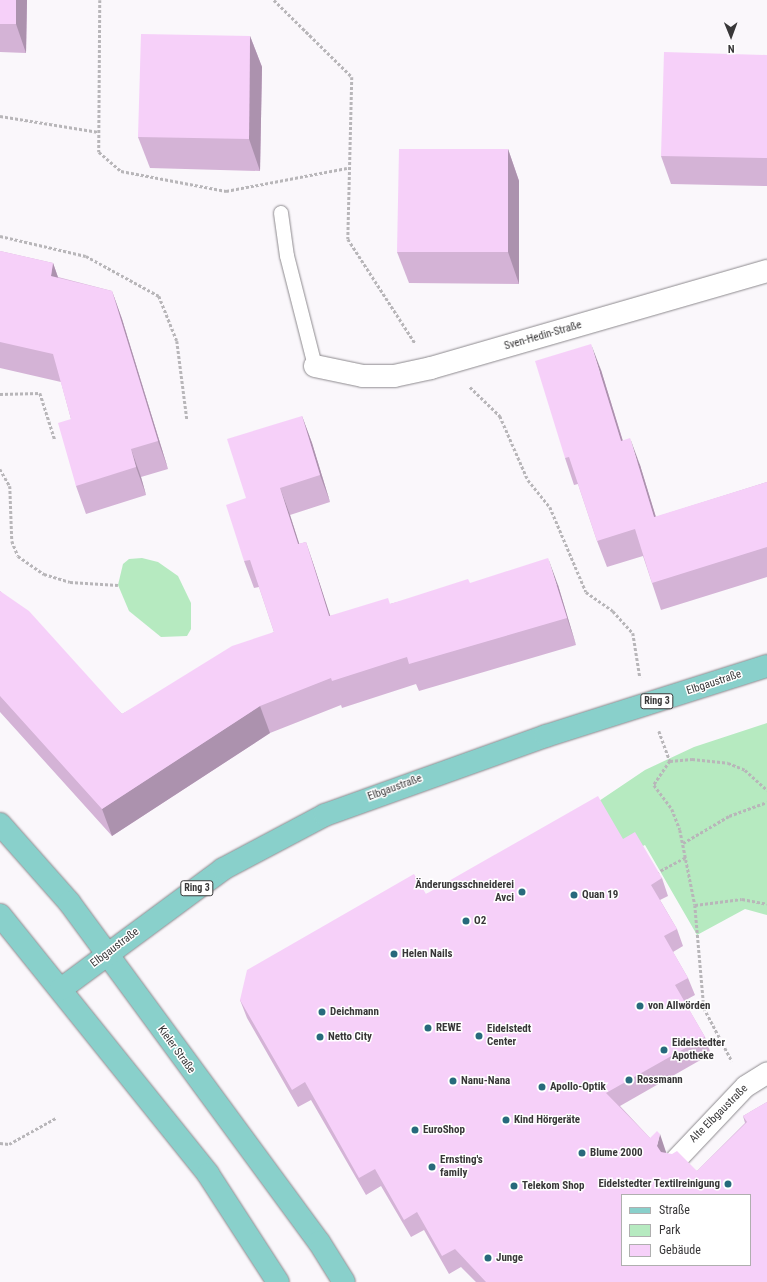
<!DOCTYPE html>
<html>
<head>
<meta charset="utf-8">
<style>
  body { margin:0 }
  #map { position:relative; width:767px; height:1282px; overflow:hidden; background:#faf7fb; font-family:"Roboto Condensed",sans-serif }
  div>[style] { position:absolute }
  .green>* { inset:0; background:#b6eac0 }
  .path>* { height:2.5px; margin-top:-1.25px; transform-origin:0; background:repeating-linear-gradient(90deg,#b8b6b9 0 3px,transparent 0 5px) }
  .roads { filter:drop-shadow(0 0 1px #8d8a8e) drop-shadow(0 0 1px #8d8a8e) }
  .service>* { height:14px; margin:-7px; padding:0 7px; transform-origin:7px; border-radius:7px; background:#fff }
  .pedestrian>* { height:21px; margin:-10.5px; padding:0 10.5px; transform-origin:10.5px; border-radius:10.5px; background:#fff }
  .minor>* { height:22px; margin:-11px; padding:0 11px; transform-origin:11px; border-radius:11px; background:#fff }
  .primary>* { height:22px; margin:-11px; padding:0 11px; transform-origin:11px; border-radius:11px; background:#89d0cb }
  .wall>* { inset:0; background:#d4b3d6 }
  .shaded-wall>* { inset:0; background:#ac92ae }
  .building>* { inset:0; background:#f6d0f9 }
  .dots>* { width:11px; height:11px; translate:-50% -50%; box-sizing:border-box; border:2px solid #fff; border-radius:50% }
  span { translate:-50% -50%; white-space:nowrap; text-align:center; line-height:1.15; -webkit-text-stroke:3px #fff; paint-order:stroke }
  .shield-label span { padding:1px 3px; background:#fff; border:1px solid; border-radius:3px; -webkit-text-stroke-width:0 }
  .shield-label { font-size:10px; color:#383738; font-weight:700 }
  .street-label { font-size:11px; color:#383738 }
  .poi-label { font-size:11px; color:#383738; font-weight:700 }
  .right { translate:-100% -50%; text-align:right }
  .left { translate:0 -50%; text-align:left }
  .legend { position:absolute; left:621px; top:1194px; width:130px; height:72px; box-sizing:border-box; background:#fff; border:1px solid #afafaf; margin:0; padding:5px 7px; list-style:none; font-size:12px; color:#383738 }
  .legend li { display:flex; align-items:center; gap:8px; height:20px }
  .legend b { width:20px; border:1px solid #afafaf }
  .north { position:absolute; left:711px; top:16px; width:40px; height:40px; -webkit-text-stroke:3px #fff; paint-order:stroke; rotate:179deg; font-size:11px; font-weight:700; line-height:16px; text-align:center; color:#383738 }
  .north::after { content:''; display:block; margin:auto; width:14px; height:18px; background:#383738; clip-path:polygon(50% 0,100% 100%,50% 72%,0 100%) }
</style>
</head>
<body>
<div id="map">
  <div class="green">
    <i style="clip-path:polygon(142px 558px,158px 562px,178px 576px,191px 603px,191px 629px,187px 636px,161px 637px,129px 611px,118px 585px,123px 564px,129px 559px)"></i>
    <i style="clip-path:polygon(767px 723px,767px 915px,745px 909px,697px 935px,645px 845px,630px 852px,599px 801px,645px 770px,694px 747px)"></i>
  </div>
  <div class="path">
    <i style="left:100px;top:0;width:152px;rotate:90.4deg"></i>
    <i style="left:99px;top:152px;width:29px;rotate:41deg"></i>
    <i style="left:121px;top:171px;width:107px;rotate:10.8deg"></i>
    <i style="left:226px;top:191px;width:123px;rotate:-10.8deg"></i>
    <i style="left:274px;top:0;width:110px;rotate:44.6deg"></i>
    <i style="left:352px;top:77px;width:162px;rotate:91.4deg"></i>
    <i style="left:348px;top:239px;width:124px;rotate:57.2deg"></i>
    <i style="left:0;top:116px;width:100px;rotate:9.2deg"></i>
    <i style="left:0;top:236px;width:88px;rotate:13.1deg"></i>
    <i style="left:86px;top:256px;width:83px;rotate:28.7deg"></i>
    <i style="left:159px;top:296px;width:48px;rotate:68.2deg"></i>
    <i style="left:177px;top:341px;width:79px;rotate:82.7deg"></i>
    <i style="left:470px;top:387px;width:42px;rotate:44deg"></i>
    <i style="left:500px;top:416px;width:70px;rotate:66.4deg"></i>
    <i style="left:528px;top:480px;width:35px;rotate:51deg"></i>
    <i style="left:550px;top:507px;width:92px;rotate:67deg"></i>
    <i style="left:586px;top:592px;width:33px;rotate:35deg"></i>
    <i style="left:613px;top:611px;width:30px;rotate:48deg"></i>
    <i style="left:633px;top:633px;width:45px;rotate:81deg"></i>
    <i style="left:0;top:394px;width:40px;rotate:-1.4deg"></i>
    <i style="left:40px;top:393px;width:49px;rotate:72.3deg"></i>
    <i style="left:0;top:469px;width:20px;rotate:60deg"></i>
    <i style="left:10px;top:486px;width:55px;rotate:87.9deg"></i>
    <i style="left:12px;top:541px;width:16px;rotate:68deg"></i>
    <i style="left:18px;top:556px;width:32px;rotate:35deg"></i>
    <i style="left:44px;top:574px;width:27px;rotate:17deg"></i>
    <i style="left:70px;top:582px;width:48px;rotate:3.6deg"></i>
    <i style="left:659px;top:731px;width:32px;rotate:70deg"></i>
    <i style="left:670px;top:761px;width:29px;rotate:124deg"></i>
    <i style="left:654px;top:785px;width:30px;rotate:53deg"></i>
    <i style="left:672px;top:809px;width:22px;rotate:69deg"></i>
    <i style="left:680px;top:830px;width:76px;rotate:78.7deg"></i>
    <i style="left:695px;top:905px;width:103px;rotate:85deg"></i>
    <i style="left:704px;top:1008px;width:60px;rotate:62.2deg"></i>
    <i style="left:670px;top:761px;width:22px;rotate:-5deg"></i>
    <i style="left:692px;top:759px;width:36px;rotate:6deg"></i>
    <i style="left:728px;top:763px;width:18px;rotate:22deg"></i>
    <i style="left:745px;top:770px;width:30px;rotate:42deg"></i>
    <i style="left:683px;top:843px;width:53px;rotate:-30.4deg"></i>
    <i style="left:729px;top:816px;width:40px;rotate:-20.2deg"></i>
    <i style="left:656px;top:873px;width:34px;rotate:-28deg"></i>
    <i style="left:695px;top:905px;width:47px;rotate:-7.3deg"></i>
    <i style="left:742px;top:899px;width:25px;rotate:11deg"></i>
    <i style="left:0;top:1143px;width:9px;rotate:6deg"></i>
    <i style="left:9px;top:1144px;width:54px;rotate:-29deg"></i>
  </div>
  <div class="roads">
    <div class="service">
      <i style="left:281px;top:213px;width:43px;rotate:82.1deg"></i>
      <i style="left:287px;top:256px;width:114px;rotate:75.7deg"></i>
    </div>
    <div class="pedestrian">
      <i style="left:675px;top:1160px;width:102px;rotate:-46.6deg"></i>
      <i style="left:745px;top:1086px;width:26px;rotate:-32deg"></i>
    </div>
    <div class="minor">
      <i style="left:315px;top:366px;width:49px;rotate:11.8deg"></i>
      <i style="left:363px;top:376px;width:31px"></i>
      <i style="left:394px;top:376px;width:38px;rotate:-12deg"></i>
      <i style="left:431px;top:368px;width:350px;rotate:-16.1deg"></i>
    </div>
    <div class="primary">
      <i style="left:0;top:824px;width:104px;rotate:48.5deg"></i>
      <i style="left:69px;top:902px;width:422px;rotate:53.7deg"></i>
      <i style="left:319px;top:1242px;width:47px;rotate:58deg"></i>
      <i style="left:0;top:915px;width:332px;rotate:51.2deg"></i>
      <i style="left:208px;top:1174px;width:129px;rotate:57.1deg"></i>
      <i style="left:61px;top:989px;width:202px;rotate:-36.5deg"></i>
      <i style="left:223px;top:869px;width:115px;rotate:-27.9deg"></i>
      <i style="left:325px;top:815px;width:235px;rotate:-19.7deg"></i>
      <i style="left:546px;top:736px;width:232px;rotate:-17.6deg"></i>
    </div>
  </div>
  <div class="wall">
    <i style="clip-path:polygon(0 0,27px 0,26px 53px,0 52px)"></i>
    <i style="clip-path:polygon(250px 36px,262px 67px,260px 171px,150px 168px,138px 137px)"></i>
    <i style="clip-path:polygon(767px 55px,767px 186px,671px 184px,661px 156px)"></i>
    <i style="clip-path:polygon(508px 149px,519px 181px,519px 284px,409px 283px,397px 252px)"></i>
    <i style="clip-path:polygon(0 251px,53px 263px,58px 277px,112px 291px,122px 319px,168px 469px,141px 477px,146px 495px,86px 514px,76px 486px,71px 419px,61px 382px,0 368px)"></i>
    <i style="clip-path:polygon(601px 370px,623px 441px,640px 465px,656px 517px,767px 482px,767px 577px,661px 610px,643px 556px,607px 567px,597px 541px,578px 484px,574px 485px,565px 458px)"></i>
    <i style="clip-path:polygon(302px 416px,312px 443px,330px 502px,290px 515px,299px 544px,306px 542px,315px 569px,330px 616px,390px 604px,470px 583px,558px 585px,576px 645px,419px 691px,416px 684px,342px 708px,341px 705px,270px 733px,112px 836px,0 712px,0 591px,122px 714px,274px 632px,259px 587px,254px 588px,244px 561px,246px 498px)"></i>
    <i style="clip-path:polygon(623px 839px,662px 878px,668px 896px,660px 900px,677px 929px,683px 946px,673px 952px,688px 978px,695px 995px,684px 1001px,705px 1037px,711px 1054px,620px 1106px,650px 1138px,666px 1152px,666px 1153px,697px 1171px,745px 1123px,743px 1116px,767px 1102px,767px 1282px,476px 1282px,461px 1267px,449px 1274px,424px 1230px,411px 1237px,381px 1186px,366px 1195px,311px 1100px,298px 1107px,247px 1018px,240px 1000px,426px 894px)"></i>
  </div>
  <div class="shaded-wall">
    <i style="clip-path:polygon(16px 0,27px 0,26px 53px,16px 24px)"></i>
    <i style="clip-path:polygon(250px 36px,262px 67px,260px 171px,249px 139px)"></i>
    <i style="clip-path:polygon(508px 149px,519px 181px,519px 284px,508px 252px)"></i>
    <i style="clip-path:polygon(53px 263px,63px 292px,51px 276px)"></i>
    <i style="clip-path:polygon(112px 291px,122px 319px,168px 469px,158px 441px)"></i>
    <i style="clip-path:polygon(591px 344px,601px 370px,631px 468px,621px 441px)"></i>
    <i style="clip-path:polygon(302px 416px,312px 443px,330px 502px,320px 475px)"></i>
    <i style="clip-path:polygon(630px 438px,640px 465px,664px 544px,654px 517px)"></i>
    <i style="clip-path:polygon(131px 449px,141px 477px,146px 495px,136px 467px)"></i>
    <i style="clip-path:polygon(280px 488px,290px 515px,308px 571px,298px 544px)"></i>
    <i style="clip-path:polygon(306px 542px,315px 569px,339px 643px,329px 616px)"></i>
    <i style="clip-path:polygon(548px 558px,558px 585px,576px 645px,567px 618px)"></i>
    <i style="clip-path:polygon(260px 706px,270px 733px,112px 836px,102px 809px)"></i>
    <i style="clip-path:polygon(660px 1134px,666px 1152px,663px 1163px,657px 1146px)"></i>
  </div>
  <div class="building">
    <i style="clip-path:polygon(0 0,16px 0,16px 24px,0 24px)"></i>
    <i style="clip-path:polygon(141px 34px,250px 36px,249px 139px,138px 137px)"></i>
    <i style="clip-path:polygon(664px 52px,767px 55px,767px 158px,661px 156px)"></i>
    <i style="clip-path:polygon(399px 149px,508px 149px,508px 252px,397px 252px)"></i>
    <i style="clip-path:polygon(0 251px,53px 263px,51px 276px,112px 291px,158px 441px,131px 449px,136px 467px,76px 486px,58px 423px,71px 419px,53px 354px,0 342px)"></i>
    <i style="clip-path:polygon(591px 344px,621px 441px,630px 438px,654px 517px,767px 482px,767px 547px,652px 583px,635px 529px,597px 541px,569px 457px,565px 458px,535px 361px)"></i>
    <i style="clip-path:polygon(302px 416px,320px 475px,280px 488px,298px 544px,306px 542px,329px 616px,388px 598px,390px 604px,468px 579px,470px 583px,548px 558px,567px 618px,409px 664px,407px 657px,332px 681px,331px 678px,260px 706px,102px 809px,0 696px,0 591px,29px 611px,122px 714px,232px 646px,274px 632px,250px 560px,244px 561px,226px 505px,246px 498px,227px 439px)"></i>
    <i style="clip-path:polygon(evenodd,598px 796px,623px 839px,635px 832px,662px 878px,651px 885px,677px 929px,664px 936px,688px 978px,675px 985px,705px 1037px,606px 1093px,650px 1138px,657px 1131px,660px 1134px,657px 1146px,661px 1152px,672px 1154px,677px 1151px,697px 1171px,747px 1122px,743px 1116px,767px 1102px,767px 1282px,486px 1282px,455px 1249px,442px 1256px,417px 1212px,404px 1220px,375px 1169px,359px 1178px,305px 1082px,292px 1090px,240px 1000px,247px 970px,414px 874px,426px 894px,598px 796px,622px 1195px,750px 1195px,750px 1265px,622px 1265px,622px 1195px)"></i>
  </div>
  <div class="dots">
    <i style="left:522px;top:892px;background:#276a7c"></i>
    <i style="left:574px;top:895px;background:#276a7c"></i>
    <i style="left:466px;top:921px;background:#276a7c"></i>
    <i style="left:394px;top:954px;background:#276a7c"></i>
    <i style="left:640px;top:1006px;background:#276a7c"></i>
    <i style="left:322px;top:1012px;background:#276a7c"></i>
    <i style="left:428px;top:1028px;background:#276a7c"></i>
    <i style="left:479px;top:1036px;background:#276a7c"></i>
    <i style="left:320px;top:1037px;background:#276a7c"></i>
    <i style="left:664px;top:1050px;background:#276a7c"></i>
    <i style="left:629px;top:1080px;background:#276a7c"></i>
    <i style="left:453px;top:1081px;background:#276a7c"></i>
    <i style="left:542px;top:1087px;background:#276a7c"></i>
    <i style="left:506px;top:1120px;background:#276a7c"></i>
    <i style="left:415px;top:1130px;background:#276a7c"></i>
    <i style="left:582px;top:1153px;background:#276a7c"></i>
    <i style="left:432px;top:1167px;background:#276a7c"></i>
    <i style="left:728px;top:1184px;background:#276a7c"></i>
    <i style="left:514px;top:1186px;background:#276a7c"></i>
    <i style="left:488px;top:1258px;background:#276a7c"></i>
  </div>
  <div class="shield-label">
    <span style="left:657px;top:701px">Ring 3</span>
    <span style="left:197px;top:888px">Ring 3</span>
  </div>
  <div class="street-label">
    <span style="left:543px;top:336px;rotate:-16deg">Sven-Hedin-Straße</span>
    <span style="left:714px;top:683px;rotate:-18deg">Elbgaustraße</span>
    <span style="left:395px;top:788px;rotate:-20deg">Elbgaustraße</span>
    <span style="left:115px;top:948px;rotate:-37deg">Elbgaustraße</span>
    <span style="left:176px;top:1050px;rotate:54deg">Kieler Straße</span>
    <span style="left:719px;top:1114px;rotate:-45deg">Alte Elbgaustraße</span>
  </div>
  <div class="poi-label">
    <span class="right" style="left:514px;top:892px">Änderungsschneiderei<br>Avci</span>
    <span class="left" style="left:582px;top:895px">Quan 19</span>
    <span class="left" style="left:474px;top:921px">O2</span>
    <span class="left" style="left:402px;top:954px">Helen Nails</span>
    <span class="left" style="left:648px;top:1006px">von Allwörden</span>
    <span class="left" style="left:330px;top:1012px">Deichmann</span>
    <span class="left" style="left:436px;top:1028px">REWE</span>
    <span class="left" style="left:487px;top:1036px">Eidelstedt<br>Center</span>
    <span class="left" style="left:328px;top:1037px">Netto City</span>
    <span class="left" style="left:672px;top:1050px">Eidelstedter<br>Apotheke</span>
    <span class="left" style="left:637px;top:1080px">Rossmann</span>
    <span class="left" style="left:461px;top:1081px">Nanu-Nana</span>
    <span class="left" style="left:550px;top:1087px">Apollo-Optik</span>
    <span class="left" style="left:514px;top:1120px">Kind Hörgeräte</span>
    <span class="left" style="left:423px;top:1130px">EuroShop</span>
    <span class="left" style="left:590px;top:1153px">Blume 2000</span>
    <span class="left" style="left:440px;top:1167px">Ernsting's<br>family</span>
    <span class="right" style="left:720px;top:1184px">Eidelstedter Textilreinigung</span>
    <span class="left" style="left:522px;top:1186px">Telekom Shop</span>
    <span class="left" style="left:496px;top:1258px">Junge</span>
  </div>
  <ul class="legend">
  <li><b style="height:5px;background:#89d0cb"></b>Straße</li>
  <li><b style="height:11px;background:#b6eac0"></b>Park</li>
  <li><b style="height:11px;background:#f6d0f9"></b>Gebäude</li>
  </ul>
  <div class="north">N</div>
</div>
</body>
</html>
